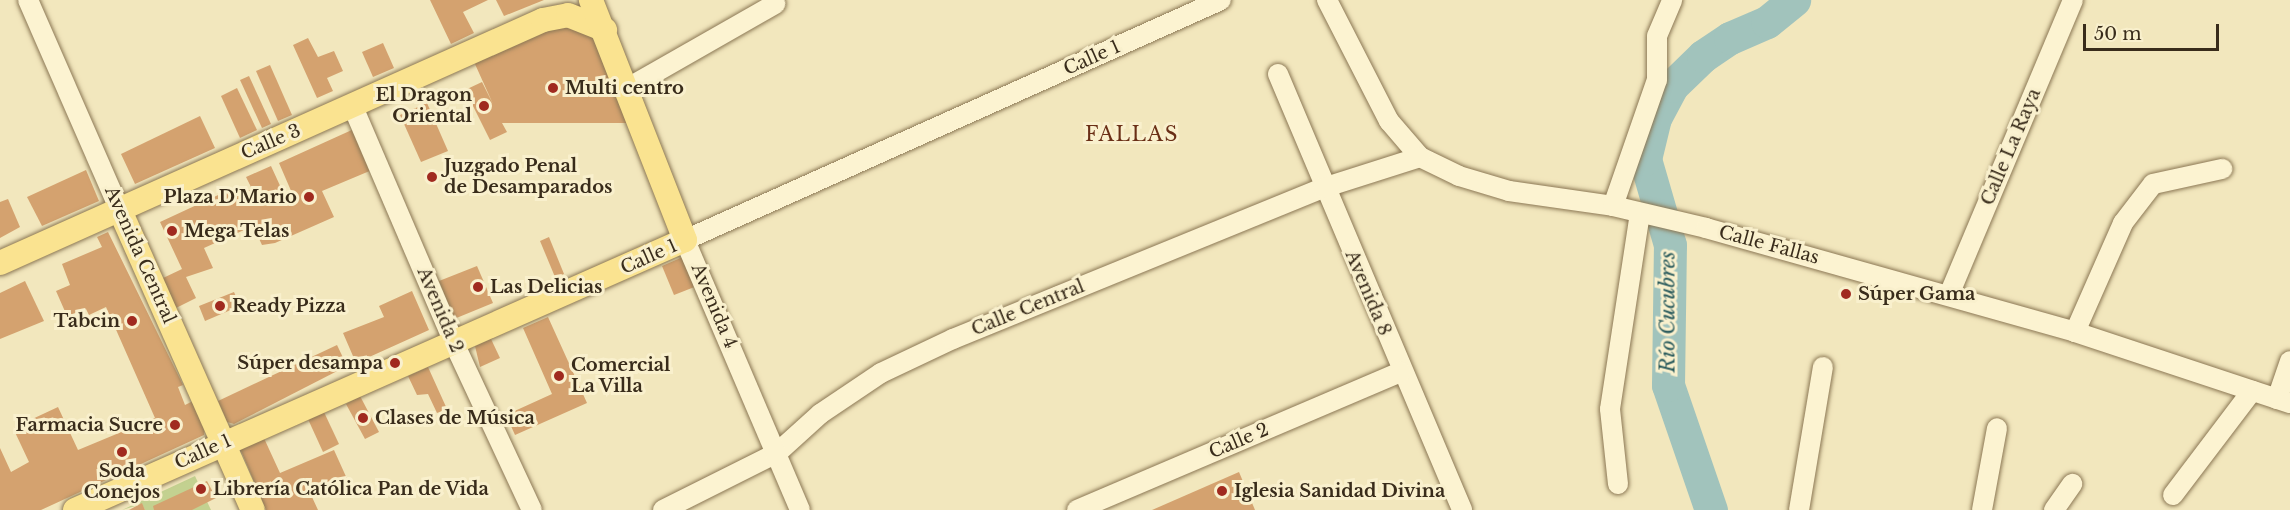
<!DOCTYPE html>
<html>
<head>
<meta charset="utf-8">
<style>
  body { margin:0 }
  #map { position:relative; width:2290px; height:510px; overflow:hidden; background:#f2e7bd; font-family:"Libre Baskerville",serif }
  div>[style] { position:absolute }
  .green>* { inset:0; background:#c3d190 }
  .river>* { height:33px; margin:-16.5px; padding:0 16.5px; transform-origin:16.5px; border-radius:16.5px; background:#a1c3bc }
  .building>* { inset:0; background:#d4a26f }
  .roads { filter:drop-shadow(0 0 2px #8b7754) drop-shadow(0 0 2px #8b7754) }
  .minor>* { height:20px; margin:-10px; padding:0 10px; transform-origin:10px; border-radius:10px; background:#fcf3d1 }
  .major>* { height:24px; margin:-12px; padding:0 12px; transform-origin:12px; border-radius:12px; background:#fae390 }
  .dots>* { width:16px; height:16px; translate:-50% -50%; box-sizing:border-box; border:3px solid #f9f0cd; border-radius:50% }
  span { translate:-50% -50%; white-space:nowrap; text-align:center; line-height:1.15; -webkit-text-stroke:6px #f9f0cd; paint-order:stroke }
  .street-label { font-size:18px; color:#392c1b }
  .poi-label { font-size:18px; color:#392c1b; font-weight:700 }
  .left { translate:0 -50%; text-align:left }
  .right { translate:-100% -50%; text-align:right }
  .neighbourhood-label { font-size:20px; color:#6a2f16; letter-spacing:1.5px }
  .water-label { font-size:20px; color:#28595b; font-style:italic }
  .scale { position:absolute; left:2083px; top:24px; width:136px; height:27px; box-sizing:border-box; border:3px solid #392c1b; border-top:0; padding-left:8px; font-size:18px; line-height:21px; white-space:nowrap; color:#392c1b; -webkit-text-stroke:4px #f9f0cd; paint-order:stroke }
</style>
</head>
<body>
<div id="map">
  <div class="green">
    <i style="clip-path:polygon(195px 476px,211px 510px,145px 510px,142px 504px,122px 510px)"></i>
  </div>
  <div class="river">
    <i style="left:1711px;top:510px;width:132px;rotate:-109deg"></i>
    <i style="left:1668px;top:385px;width:140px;rotate:-89.2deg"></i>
    <i style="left:1670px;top:245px;width:90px;rotate:-106.2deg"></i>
    <i style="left:1645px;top:159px;width:42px;rotate:-76.3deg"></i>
    <i style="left:1655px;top:118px;width:36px;rotate:-62deg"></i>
    <i style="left:1672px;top:86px;width:43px;rotate:-44.1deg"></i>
    <i style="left:1703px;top:56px;width:32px;rotate:-34deg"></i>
    <i style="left:1730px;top:38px;width:40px;rotate:-23.4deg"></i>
    <i style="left:1767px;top:22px;width:35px;rotate:-39deg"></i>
  </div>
  <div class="building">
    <i style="clip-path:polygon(430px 0,488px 0,463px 12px,474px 33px,451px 44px)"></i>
    <i style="clip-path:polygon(496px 0,544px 0,504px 16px)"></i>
    <i style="clip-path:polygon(582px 19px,639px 123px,502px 123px,507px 132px,490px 140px,465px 90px,482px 82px,493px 104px,470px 53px)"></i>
    <i style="clip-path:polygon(308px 38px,318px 57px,334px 51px,343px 71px,327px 78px,333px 91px,317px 98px,293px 45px)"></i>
    <i style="clip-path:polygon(383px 43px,394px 68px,373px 77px,362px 52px)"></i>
    <i style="clip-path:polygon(270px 65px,292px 115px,278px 121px,256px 71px)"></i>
    <i style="clip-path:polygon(249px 76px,271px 124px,262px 128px,240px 80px)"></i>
    <i style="clip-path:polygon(237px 88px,257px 130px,240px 138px,221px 96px)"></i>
    <i style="clip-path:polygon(427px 103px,448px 151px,421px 162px,400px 115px)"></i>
    <i style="clip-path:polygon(200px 116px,215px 148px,135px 184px,121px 154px)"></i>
    <i style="clip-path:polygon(354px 129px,372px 170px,322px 191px,334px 217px,275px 243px,262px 245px,253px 226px,204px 248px,213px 268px,186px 277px,196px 298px,176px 308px,161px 279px,182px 269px,160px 222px,229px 190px,233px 197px,252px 189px,246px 177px,271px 166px,288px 203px,295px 200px,279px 163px)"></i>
    <i style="clip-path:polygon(86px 170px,99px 201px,42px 226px,27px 197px)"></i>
    <i style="clip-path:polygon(8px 199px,20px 227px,0 238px,0 202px)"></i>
    <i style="clip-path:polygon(108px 232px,183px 385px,178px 387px,185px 405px,193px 401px,205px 428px,204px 435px,41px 510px,0 510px,0 448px,11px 472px,29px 462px,13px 428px,58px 407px,78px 450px,155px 418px,106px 307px,89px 315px,86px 309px,67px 316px,56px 291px,70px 285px,62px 264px,102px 247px,97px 237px)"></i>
    <i style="clip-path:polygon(549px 237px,564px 274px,555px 277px,540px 241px)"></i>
    <i style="clip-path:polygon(685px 256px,697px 286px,674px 295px,662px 266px)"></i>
    <i style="clip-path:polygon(477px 266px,493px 303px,454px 319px,439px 281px)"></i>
    <i style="clip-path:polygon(25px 281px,44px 321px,0 339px,0 293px)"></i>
    <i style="clip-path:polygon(412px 291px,429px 330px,356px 363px,343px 333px,384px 317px,379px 306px)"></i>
    <i style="clip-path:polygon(234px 292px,240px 306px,205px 321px,199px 306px)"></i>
    <i style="clip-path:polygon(548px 317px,587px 403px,515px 435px,506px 415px,552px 394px,523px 328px)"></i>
    <i style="clip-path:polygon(491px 339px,500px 358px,480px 367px,475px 346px)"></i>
    <i style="clip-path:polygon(337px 345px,347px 366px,234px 424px,227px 422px,218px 401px)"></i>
    <i style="clip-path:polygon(428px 367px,447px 409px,437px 413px,428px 394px,417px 395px,408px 376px)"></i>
    <i style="clip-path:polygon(360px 396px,379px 432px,365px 439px,346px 404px)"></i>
    <i style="clip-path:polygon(323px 410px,339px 444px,323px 452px,307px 417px)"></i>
    <i style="clip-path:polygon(263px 436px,280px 473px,334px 450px,348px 481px,312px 497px,318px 510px,266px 510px,239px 446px)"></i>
    <i style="clip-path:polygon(1239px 472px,1255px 510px,1152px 510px)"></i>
    <i style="clip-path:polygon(207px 481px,216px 498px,192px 510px,154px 510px,153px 506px)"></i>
    <i style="clip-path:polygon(142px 503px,145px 510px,129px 510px)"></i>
  </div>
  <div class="roads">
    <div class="minor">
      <i style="left:28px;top:0;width:227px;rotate:66.4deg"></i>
      <i style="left:1327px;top:0;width:136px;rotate:62.9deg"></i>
      <i style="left:1389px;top:121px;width:48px;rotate:49.3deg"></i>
      <i style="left:1420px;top:157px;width:43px;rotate:26deg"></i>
      <i style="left:1459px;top:176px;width:52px;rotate:16.7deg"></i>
      <i style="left:1509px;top:191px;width:105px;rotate:8.2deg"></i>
      <i style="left:1613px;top:206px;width:96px;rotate:13.3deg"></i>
      <i style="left:1706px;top:228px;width:383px;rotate:15.7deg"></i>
      <i style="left:2075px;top:332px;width:226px;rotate:18.3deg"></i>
      <i style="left:1278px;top:74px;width:473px;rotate:67.1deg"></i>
      <i style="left:626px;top:89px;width:172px;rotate:-29.7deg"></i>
      <i style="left:353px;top:107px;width:257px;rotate:66.8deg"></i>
      <i style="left:454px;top:343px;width:184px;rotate:65deg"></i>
      <i style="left:1613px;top:206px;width:133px;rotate:-70.8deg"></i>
      <i style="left:1657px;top:80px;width:44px;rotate:-90deg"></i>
      <i style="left:1657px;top:36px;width:39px;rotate:-67deg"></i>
      <i style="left:1949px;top:295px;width:320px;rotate:-67.2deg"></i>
      <i style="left:2075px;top:332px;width:119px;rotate:-66.2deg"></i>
      <i style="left:2123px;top:223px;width:49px;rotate:-52.4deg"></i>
      <i style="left:2153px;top:184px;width:71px;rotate:-12.3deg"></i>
      <i style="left:2277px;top:399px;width:40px;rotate:-71.1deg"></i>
      <i style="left:1618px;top:484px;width:75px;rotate:-96.1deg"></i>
      <i style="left:1610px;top:409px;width:197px;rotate:-81.3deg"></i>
      <i style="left:2173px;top:495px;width:131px;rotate:-52.8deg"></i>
      <i style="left:663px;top:510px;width:127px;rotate:-26.6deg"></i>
      <i style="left:777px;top:453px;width:58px;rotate:-42.2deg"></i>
      <i style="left:820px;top:414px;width:73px;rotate:-33.9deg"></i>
      <i style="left:881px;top:373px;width:80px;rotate:-25.3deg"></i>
      <i style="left:953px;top:339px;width:400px;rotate:-22.2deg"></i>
      <i style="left:1323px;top:188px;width:102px;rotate:-17.7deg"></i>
      <i style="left:800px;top:510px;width:293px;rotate:-113.1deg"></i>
      <i style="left:685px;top:240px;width:587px;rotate:-24.12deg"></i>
      <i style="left:1077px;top:510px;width:352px;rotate:-23.1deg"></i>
      <i style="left:1799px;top:510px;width:145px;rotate:-80.5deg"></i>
      <i style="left:1982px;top:510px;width:83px;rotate:-79.6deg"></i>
      <i style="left:2054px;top:510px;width:32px;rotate:-55deg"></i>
    </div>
    <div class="major">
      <i style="left:119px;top:208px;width:330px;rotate:66.1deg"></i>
      <i style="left:0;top:263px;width:595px;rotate:-24.11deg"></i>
      <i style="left:543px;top:20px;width:25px;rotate:-11deg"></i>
      <i style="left:568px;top:15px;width:40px;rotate:22deg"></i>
      <i style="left:75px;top:510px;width:667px;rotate:-23.88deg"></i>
      <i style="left:685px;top:240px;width:258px;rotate:-111.4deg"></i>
    </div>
  </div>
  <div class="dots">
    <i style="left:553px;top:88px;background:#a02a1f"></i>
    <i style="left:484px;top:106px;background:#a02a1f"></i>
    <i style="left:432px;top:177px;background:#a02a1f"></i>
    <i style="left:309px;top:197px;background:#a02a1f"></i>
    <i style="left:172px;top:231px;background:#a02a1f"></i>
    <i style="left:478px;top:287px;background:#a02a1f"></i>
    <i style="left:1846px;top:294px;background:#a02a1f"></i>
    <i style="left:220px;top:306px;background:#a02a1f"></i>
    <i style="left:132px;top:321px;background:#a02a1f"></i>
    <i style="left:395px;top:363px;background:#a02a1f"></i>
    <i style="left:559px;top:376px;background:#a02a1f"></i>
    <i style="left:363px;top:418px;background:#a02a1f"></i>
    <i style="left:175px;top:425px;background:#a02a1f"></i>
    <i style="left:122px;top:452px;background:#a02a1f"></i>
    <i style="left:201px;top:489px;background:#a02a1f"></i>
    <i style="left:1222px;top:491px;background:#a02a1f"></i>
  </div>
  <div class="street-label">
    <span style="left:1092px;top:58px;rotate:-24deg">Calle 1</span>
    <span style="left:271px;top:142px;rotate:-23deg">Calle 3</span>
    <span style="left:2011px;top:147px;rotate:-67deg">Calle La Raya</span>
    <span style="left:1769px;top:245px;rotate:15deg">Calle Fallas</span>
    <span style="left:140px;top:255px;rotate:66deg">Avenida Central</span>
    <span style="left:649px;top:257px;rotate:-24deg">Calle 1</span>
    <span style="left:1368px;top:293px;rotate:67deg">Avenida 8</span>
    <span style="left:714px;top:306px;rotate:67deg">Avenida 4</span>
    <span style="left:1028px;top:308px;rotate:-22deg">Calle Central</span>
    <span style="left:440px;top:310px;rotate:67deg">Avenida 2</span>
    <span style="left:1239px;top:441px;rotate:-23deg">Calle 2</span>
    <span style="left:203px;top:452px;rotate:-24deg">Calle 1</span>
  </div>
  <div class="poi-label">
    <span class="left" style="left:565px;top:88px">Multi centro</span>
    <span class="right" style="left:472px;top:106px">El Dragon<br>Oriental</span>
    <span class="left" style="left:444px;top:177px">Juzgado Penal<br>de Desamparados</span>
    <span class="right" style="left:297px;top:197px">Plaza D'Mario</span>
    <span class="left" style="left:184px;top:231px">Mega Telas</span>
    <span class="left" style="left:490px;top:287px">Las Delicias</span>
    <span class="left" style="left:1858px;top:294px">Súper Gama</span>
    <span class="left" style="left:232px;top:306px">Ready Pizza</span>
    <span class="right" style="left:120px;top:321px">Tabcin</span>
    <span class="right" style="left:383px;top:363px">Súper desampa</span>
    <span class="left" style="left:571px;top:376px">Comercial<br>La Villa</span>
    <span class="left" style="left:375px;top:418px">Clases de Música</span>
    <span class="right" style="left:163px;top:425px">Farmacia Sucre</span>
    <span style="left:122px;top:482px">Soda<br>Conejos</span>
    <span class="left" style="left:213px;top:489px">Librería Católica Pan de Vida</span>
    <span class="left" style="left:1234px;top:491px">Iglesia Sanidad Divina</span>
  </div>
  <div class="neighbourhood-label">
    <span style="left:1132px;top:134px">FALLAS</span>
  </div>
  <div class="water-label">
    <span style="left:1668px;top:312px;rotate:-90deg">Río Cucubres</span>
  </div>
  <div class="scale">50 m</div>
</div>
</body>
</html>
